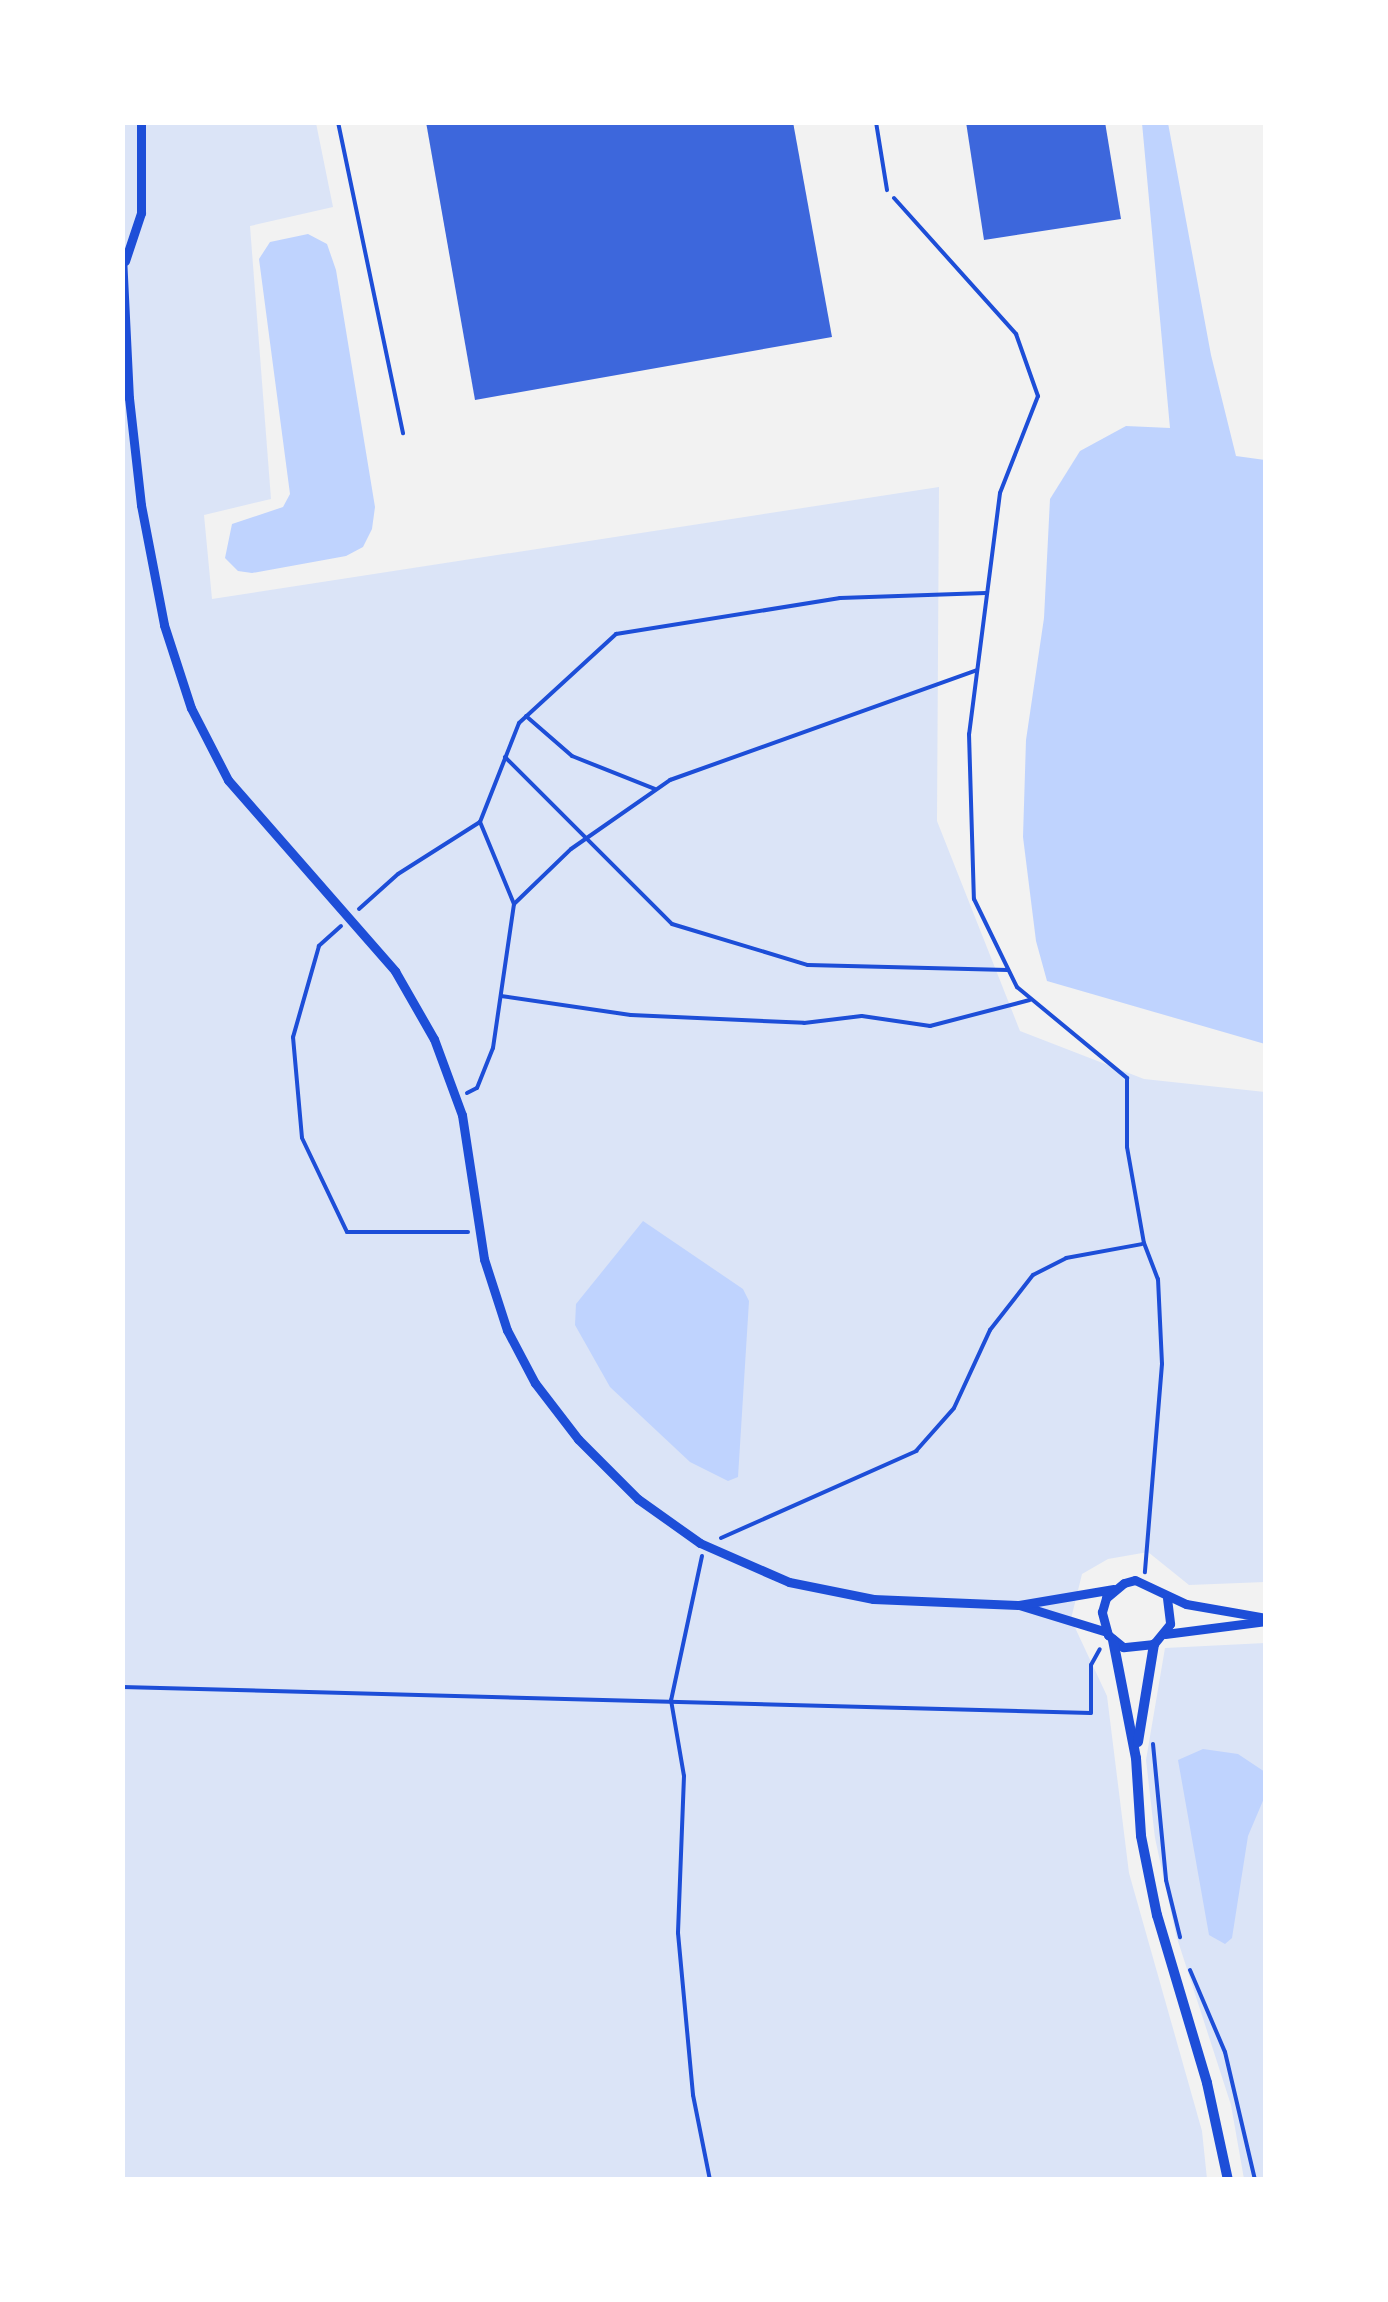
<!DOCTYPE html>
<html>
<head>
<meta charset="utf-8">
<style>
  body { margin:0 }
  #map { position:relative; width:1388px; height:2302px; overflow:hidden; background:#f2f2f2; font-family:"Work Sans",sans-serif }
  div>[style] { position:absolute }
  .green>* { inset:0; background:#dbe4f7 }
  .water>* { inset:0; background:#bfd3fe }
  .building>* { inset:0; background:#3d67dc }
  .path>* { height:4px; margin:-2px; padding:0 2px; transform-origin:2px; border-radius:2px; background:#1d4ed8 }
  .service>* { height:4px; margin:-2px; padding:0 2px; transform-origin:2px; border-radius:2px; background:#1d4ed8 }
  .minor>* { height:9px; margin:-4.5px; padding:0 4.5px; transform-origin:4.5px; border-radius:4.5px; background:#1d4ed8 }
  .tertiary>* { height:10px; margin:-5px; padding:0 5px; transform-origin:5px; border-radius:5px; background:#1d4ed8 }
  span { translate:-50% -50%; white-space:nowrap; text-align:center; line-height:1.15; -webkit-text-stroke:9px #fff; paint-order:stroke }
  .frame { position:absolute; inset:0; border:125px solid #fff; pointer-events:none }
</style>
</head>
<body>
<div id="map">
  <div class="green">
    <i style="clip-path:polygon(122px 123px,316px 123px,333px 207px,250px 226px,271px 499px,204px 515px,212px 599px,939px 487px,937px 821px,1020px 1031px,1144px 1079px,1265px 1092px,1265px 1582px,1189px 1585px,1148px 1552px,1108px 1559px,1082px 1574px,1071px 1619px,1107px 1696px,1129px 1873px,1202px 2131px,1207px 2179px,123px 2179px)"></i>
    <i style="clip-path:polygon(1265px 1643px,1265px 2179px,1244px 2179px,1231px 2105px,1176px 1935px,1155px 1838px,1146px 1760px,1165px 1648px)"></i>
  </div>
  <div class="water">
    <i style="clip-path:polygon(1142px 123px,1168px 123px,1211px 355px,1236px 456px,1265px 460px,1265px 1044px,1047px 981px,1036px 941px,1023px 837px,1026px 740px,1044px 618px,1050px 499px,1080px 451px,1126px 426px,1170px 428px)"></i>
    <i style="clip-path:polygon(308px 234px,327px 244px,336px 270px,375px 507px,372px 529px,363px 547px,346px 556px,252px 573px,238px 571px,225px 558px,232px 524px,283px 507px,290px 494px,259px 259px,270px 242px)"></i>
    <i style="clip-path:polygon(643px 1221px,743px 1289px,749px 1301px,738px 1477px,728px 1481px,690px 1462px,610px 1387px,575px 1325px,576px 1304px)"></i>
    <i style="clip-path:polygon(1203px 1749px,1238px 1754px,1265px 1772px,1265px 1796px,1248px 1836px,1232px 1938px,1225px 1944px,1209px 1935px,1178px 1760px)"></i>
  </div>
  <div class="building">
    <i style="clip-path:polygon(426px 122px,793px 122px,832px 337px,475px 400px)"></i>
    <i style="clip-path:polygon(966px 122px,1105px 122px,1121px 219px,984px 240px)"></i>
  </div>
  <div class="path">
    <i style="left:894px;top:198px;width:183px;rotate:48.1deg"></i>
    <i style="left:1016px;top:334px;width:66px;rotate:70.5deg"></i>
    <i style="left:1038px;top:396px;width:104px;rotate:111.4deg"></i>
    <i style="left:1000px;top:493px;width:243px;rotate:97.3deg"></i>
    <i style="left:969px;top:734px;width:165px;rotate:88.3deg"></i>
    <i style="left:974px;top:899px;width:98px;rotate:64deg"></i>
    <i style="left:1017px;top:987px;width:143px;rotate:39.6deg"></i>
    <i style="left:1127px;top:1078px;width:69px;rotate:90deg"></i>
    <i style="left:1127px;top:1147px;width:97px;rotate:80deg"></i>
    <i style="left:1144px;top:1243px;width:39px;rotate:69deg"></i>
    <i style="left:1158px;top:1279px;width:85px;rotate:87.3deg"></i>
    <i style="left:1162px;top:1364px;width:209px;rotate:94.7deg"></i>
    <i style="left:526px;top:716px;width:61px;rotate:41deg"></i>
    <i style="left:572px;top:756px;width:89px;rotate:21.7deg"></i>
    <i style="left:505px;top:757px;width:236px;rotate:45deg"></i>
    <i style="left:672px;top:924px;width:142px;rotate:16.8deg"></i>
    <i style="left:808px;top:965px;width:200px;rotate:1.4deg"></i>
    <i style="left:514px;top:904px;width:89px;rotate:-112.5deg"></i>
    <i style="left:480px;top:822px;width:106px;rotate:-68.5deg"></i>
    <i style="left:519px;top:723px;width:132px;rotate:-42.5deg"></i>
    <i style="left:616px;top:634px;width:227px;rotate:-9.1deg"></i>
    <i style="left:840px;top:598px;width:146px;rotate:-2deg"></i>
    <i style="left:359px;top:909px;width:52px;rotate:-41.9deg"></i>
    <i style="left:398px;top:874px;width:97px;rotate:-32.4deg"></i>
    <i style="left:341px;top:926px;width:30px;rotate:138deg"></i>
    <i style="left:319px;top:946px;width:95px;rotate:105.9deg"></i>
    <i style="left:293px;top:1037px;width:101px;rotate:84.9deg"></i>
    <i style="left:302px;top:1138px;width:104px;rotate:64.4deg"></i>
    <i style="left:347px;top:1232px;width:121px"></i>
    <i style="left:501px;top:996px;width:131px;rotate:8.3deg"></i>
    <i style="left:631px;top:1015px;width:173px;rotate:2.6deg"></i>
    <i style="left:804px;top:1023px;width:58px;rotate:-6.9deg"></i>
    <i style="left:862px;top:1016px;width:69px;rotate:8.4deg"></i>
    <i style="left:930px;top:1026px;width:103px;rotate:-14.6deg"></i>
    <i style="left:467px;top:1093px;width:11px;rotate:-27deg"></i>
    <i style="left:477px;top:1088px;width:43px;rotate:-68.2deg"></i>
    <i style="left:493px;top:1048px;width:146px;rotate:-81.7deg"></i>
    <i style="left:514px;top:904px;width:79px;rotate:-44deg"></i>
    <i style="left:571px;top:849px;width:121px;rotate:-34.9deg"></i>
    <i style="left:670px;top:780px;width:326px;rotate:-19.7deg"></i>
    <i style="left:721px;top:1538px;width:214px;rotate:-24deg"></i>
    <i style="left:916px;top:1451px;width:57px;rotate:-48.5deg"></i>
    <i style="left:954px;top:1408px;width:86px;rotate:-65.2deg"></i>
    <i style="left:990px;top:1330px;width:70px;rotate:-52deg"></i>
    <i style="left:1033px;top:1275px;width:37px;rotate:-27deg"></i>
    <i style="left:1066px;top:1258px;width:77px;rotate:-10.4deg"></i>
    <i style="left:702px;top:1556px;width:147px;rotate:102.1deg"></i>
    <i style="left:671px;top:1700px;width:77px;rotate:80.3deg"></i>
    <i style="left:684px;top:1776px;width:157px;rotate:92.2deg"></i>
    <i style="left:678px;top:1933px;width:163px;rotate:84.7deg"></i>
    <i style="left:693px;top:2095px;width:87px;rotate:78.7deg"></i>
    <i style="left:122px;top:1687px;width:969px;rotate:1.54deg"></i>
    <i style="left:1091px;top:1713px;width:48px;rotate:-90deg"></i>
    <i style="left:1091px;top:1665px;width:18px;rotate:-61deg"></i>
    <i style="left:1153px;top:1744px;width:137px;rotate:84.5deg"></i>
    <i style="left:1166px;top:1880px;width:59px;rotate:76.2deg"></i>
    <i style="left:1190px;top:1970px;width:89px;rotate:66.9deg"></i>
    <i style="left:1225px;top:2052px;width:131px;rotate:76.8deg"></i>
  </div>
  <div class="service">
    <i style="left:338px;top:122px;width:318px;rotate:78.2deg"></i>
    <i style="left:876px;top:122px;width:69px;rotate:80.8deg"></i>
  </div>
  <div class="minor">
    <i style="left:122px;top:256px;width:142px;rotate:87.2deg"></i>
    <i style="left:129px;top:398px;width:108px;rotate:83.6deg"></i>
    <i style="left:141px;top:505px;width:122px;rotate:79.1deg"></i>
    <i style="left:164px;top:625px;width:87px;rotate:72deg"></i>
    <i style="left:191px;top:708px;width:81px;rotate:62.8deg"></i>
    <i style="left:228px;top:780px;width:254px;rotate:48.8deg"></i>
    <i style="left:395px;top:971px;width:78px;rotate:60.2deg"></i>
    <i style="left:434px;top:1039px;width:81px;rotate:69.8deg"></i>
    <i style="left:462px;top:1115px;width:146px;rotate:81.3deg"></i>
    <i style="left:484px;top:1259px;width:75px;rotate:72.1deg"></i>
    <i style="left:507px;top:1330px;width:60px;rotate:62.2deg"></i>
    <i style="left:535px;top:1383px;width:71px;rotate:52.5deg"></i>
    <i style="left:578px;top:1439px;width:85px;rotate:45deg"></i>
    <i style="left:638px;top:1499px;width:76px;rotate:35.4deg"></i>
    <i style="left:700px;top:1543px;width:97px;rotate:23.7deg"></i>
    <i style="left:789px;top:1582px;width:86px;rotate:11.4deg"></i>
    <i style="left:873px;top:1599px;width:146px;rotate:2.4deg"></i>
    <i style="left:1019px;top:1605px;width:92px;rotate:17.1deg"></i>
    <i style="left:125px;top:261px;width:51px;rotate:-71.6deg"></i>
    <i style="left:141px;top:213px;width:91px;rotate:-90deg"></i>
    <i style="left:1167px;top:1598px;width:26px;rotate:83deg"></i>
    <i style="left:1170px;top:1624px;width:26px;rotate:129deg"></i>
    <i style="left:1154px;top:1644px;width:31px;rotate:174deg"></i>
    <i style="left:1123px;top:1647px;width:19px;rotate:-141deg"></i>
    <i style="left:1108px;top:1635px;width:24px;rotate:-105deg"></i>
    <i style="left:1102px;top:1612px;width:15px;rotate:-74deg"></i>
    <i style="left:1106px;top:1598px;width:23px;rotate:-40deg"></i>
    <i style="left:1124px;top:1583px;width:11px;rotate:-15deg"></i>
    <i style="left:1135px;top:1580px;width:56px;rotate:25.2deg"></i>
    <i style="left:1186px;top:1604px;width:81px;rotate:9.9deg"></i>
    <i style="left:1019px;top:1605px;width:96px;rotate:-9.6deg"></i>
    <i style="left:1165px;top:1634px;width:102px;rotate:-7.3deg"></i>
  </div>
  <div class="tertiary">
    <i style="left:1113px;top:1640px;width:120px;rotate:79deg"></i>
    <i style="left:1136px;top:1758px;width:78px;rotate:86.3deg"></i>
    <i style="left:1141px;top:1836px;width:81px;rotate:78.6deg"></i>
    <i style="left:1157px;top:1915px;width:175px;rotate:73.4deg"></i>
    <i style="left:1207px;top:2083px;width:99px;rotate:77.8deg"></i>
    <i style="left:1138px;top:1742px;width:99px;rotate:-80.7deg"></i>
  </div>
  <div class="frame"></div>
</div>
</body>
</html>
